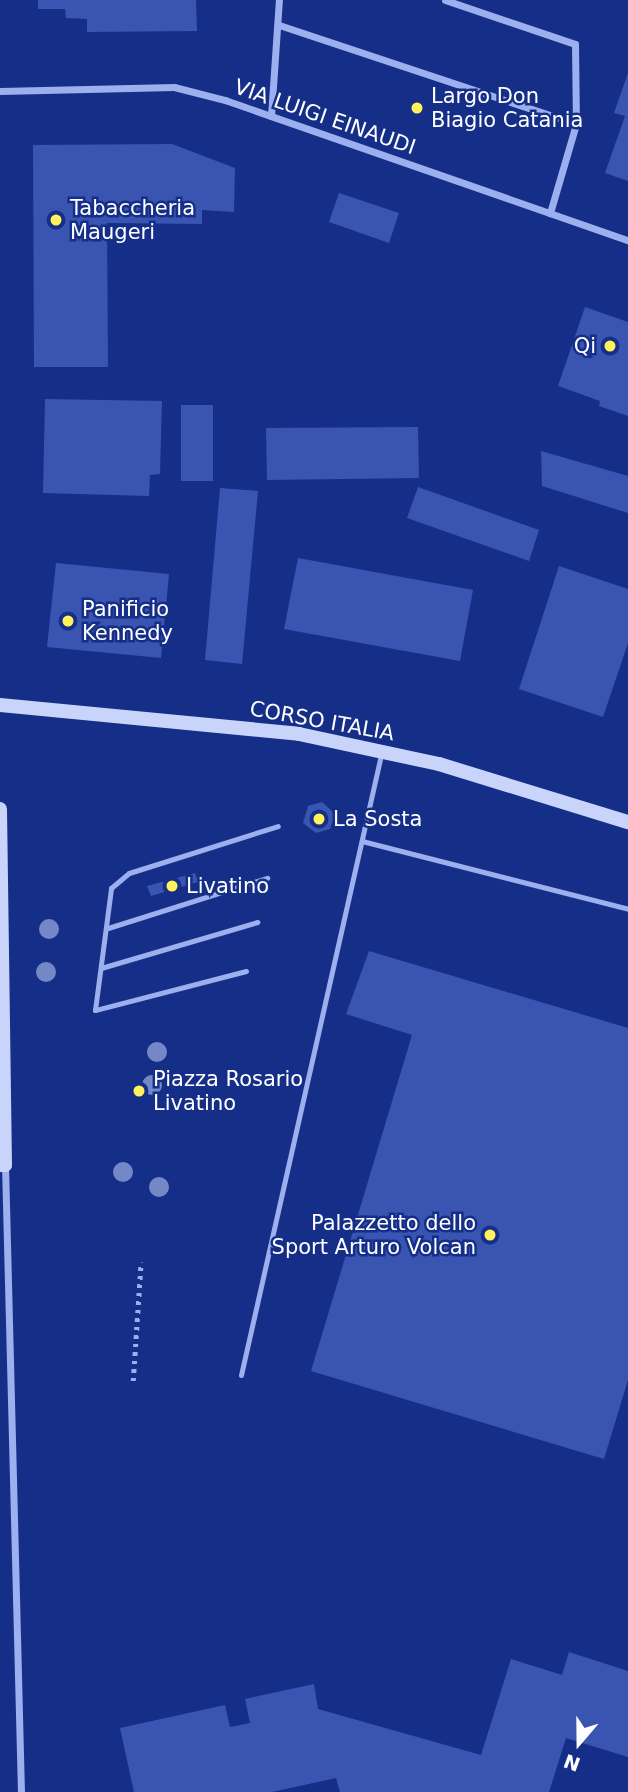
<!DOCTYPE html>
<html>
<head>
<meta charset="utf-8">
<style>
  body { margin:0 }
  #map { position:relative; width:628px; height:1792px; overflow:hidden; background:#152f89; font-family:"DejaVu Sans",sans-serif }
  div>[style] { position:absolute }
  .building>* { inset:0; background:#3955b1 }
  .path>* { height:4.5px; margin-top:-2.25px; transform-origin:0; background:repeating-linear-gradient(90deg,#9cb0ef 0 3.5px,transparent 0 8.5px) }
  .lane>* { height:5px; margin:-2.5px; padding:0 2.5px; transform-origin:2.5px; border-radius:2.5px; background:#9cb0ef }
  .street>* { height:7px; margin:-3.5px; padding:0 3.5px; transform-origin:3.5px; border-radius:3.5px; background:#9cb0ef }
  .secondary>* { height:14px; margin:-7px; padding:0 7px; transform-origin:7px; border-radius:7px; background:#c9d4fa }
  .trees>* { width:20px; height:20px; margin:-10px; border-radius:50%; background:#7488c8 }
  .dots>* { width:19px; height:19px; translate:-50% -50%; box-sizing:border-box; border:4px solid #152f89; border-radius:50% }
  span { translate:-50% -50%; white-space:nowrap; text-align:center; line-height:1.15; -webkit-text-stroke:5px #152f89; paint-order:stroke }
  .poi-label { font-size:21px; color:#fff }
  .left { translate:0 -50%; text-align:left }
  .right { translate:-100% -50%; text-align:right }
  .street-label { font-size:21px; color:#fff }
  .north { position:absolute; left:544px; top:1708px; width:70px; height:70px; -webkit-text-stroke:5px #152f89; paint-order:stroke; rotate:200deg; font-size:19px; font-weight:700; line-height:28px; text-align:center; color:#fff }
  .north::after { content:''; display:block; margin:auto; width:24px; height:32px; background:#fff; clip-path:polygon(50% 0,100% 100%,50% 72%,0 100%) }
</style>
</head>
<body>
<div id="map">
  <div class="building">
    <i style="clip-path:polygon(38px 0,196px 0,197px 31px,87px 32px,87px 19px,66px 18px,65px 9px,38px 9px)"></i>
    <i style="clip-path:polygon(628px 73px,628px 181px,605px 173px,625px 116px,614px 113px)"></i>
    <i style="clip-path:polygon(172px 144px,235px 168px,234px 212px,202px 210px,202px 224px,107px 223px,108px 367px,34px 367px,33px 145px)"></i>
    <i style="clip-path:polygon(339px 193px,399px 213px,389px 243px,329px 222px)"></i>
    <i style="clip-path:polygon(585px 307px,628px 322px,628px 416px,599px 406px,600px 401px,558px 386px)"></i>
    <i style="clip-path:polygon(45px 399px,162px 401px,160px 474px,150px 475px,149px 496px,43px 493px)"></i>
    <i style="clip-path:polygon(181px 405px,213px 405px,213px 481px,181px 481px)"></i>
    <i style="clip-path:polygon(418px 427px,419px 478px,267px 480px,266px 428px)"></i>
    <i style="clip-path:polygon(541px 451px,628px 476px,628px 513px,542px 486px)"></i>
    <i style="clip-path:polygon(418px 487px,539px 530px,529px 561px,407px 518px)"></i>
    <i style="clip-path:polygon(220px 488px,258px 491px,242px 664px,205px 660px)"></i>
    <i style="clip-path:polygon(298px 558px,473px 590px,460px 661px,284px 629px)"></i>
    <i style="clip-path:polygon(56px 563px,169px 574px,161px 658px,47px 647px)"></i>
    <i style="clip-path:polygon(559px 566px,628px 589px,628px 643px,603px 717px,519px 689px)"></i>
    <i style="clip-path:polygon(322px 802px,335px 814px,330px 829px,316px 833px,303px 823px,308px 806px)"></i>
    <i style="clip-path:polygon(195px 873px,198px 882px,151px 896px,147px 886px)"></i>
    <i style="clip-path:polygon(369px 951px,628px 1028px,628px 1380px,604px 1459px,311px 1371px,412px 1035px,346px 1014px)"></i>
    <i style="clip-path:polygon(569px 1652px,628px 1671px,628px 1757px,566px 1738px,549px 1792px,340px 1792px,336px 1778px,272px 1792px,134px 1792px,120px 1728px,225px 1705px,230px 1727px,250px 1723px,245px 1699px,314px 1684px,318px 1709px,481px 1755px,511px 1659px,562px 1675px)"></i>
  </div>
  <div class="path">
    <i style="left:133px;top:1381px;width:119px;rotate:-86.2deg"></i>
  </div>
  <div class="lane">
    <i style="left:362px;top:841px;width:275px;rotate:14.3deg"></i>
    <i style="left:108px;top:928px;width:167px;rotate:-17.5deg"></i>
    <i style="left:101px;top:968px;width:163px;rotate:-16.4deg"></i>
    <i style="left:246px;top:971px;width:156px;rotate:165.5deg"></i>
    <i style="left:95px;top:1010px;width:123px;rotate:-82.5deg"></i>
    <i style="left:111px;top:888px;width:23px;rotate:-40deg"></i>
    <i style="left:129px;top:873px;width:156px;rotate:-17.5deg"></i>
    <i style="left:241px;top:1375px;width:636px;rotate:-77.28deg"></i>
  </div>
  <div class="street">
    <i style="left:445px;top:0;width:137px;rotate:18.7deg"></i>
    <i style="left:575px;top:44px;width:80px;rotate:89.3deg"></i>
    <i style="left:576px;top:124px;width:93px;rotate:106.3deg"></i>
    <i style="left:279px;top:25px;width:313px;rotate:18.4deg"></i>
    <i style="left:0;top:91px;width:174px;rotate:-1.3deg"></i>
    <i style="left:174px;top:87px;width:53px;rotate:14.3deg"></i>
    <i style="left:225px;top:100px;width:427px;rotate:19.2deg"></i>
    <i style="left:271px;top:116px;width:116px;rotate:-86.1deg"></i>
    <i style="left:5px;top:1165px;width:627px;rotate:88.54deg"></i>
  </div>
  <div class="secondary">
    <i style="left:0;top:705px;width:300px;rotate:5.5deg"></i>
    <i style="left:299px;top:734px;width:143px;rotate:12.1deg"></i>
    <i style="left:439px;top:764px;width:198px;rotate:17.1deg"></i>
    <i style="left:0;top:809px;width:356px;rotate:89.2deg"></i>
    <i style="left:5px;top:1165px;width:5px;rotate:180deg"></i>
  </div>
  <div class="trees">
    <i style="left:49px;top:929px"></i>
    <i style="left:46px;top:972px"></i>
    <i style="left:157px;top:1052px"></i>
    <i style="left:152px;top:1085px"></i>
    <i style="left:123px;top:1172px"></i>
    <i style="left:159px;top:1187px"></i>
  </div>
  <div class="dots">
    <i style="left:417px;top:108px;background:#fff25a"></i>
    <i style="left:56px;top:220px;background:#fff25a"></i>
    <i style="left:610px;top:346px;background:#fff25a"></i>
    <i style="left:68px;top:621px;background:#fff25a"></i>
    <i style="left:319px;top:819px;background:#fff25a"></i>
    <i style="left:172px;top:886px;background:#fff25a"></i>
    <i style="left:139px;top:1091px;background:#fff25a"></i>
    <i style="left:490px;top:1235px;background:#fff25a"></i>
  </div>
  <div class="poi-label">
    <span class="left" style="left:431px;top:108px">Largo Don<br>Biagio Catania</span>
    <span class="left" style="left:70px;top:220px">Tabaccheria<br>Maugeri</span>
    <span class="right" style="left:596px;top:346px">Qi</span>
    <span class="left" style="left:82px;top:621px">Panificio<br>Kennedy</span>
    <span class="left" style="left:333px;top:819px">La Sosta</span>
    <span class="left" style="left:186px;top:886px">Livatino</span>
    <span class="left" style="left:153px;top:1091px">Piazza Rosario<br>Livatino</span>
    <span class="right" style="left:476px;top:1235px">Palazzetto dello<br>Sport Arturo Volcan</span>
  </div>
  <div class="street-label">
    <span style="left:325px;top:117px;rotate:19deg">VIA LUIGI EINAUDI</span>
    <span style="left:322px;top:721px;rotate:10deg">CORSO ITALIA</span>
  </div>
  <div class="north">N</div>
</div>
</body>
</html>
